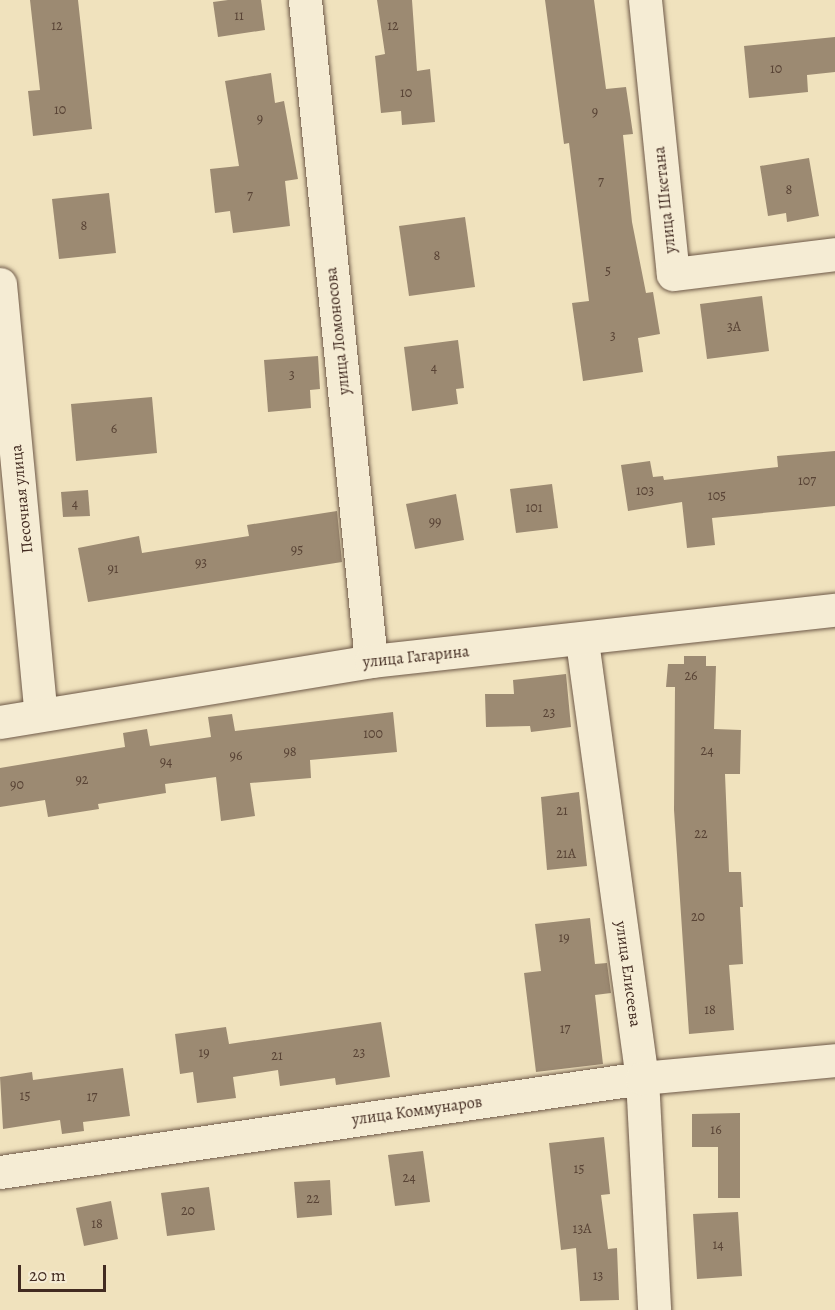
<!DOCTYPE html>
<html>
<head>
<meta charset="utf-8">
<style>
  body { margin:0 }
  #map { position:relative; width:835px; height:1310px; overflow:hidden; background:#f0e2bd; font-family:Alegreya,serif }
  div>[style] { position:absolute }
  .building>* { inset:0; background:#9c8a72 }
  .roads { filter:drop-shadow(0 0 2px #6e5948) drop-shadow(0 0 2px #6e5948) }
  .minor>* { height:33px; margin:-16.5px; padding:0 16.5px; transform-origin:16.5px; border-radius:16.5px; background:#f5ecd4 }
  span { translate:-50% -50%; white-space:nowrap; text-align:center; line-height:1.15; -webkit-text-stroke:4.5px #f5ecd4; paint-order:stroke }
  .number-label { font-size:14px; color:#584335 }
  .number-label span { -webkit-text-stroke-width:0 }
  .street-label { font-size:16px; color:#422b21 }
  .scale { position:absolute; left:18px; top:1265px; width:88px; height:27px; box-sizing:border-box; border:3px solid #422b21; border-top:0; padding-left:8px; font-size:18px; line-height:21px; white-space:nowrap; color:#422b21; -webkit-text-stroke:4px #f5ecd4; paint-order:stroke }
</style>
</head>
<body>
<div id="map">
  <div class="building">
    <i style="clip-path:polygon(30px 0,78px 0,92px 129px,33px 136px,28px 91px,40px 90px)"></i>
    <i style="clip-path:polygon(228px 0,261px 0,265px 30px,218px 37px,213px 2px)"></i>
    <i style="clip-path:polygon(377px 0,412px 0,417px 71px,430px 69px,435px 122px,402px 125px,401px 111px,381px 113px,375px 56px,385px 54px)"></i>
    <i style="clip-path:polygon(545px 0,594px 0,606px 89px,626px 87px,633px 134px,623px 135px,632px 222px,646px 293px,653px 292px,660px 334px,638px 338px,643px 372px,583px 381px,572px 303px,589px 301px,569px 143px,564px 144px)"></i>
    <i style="clip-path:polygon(835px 37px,835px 72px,807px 75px,808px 92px,749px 98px,744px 46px)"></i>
    <i style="clip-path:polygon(271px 73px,275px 103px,284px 101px,298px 179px,285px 181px,290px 226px,233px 233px,230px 211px,215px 213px,210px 169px,239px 166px,225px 81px)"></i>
    <i style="clip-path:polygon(809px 158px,819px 216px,787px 222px,786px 213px,768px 216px,760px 166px)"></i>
    <i style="clip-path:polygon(109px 193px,116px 253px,59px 259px,52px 199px)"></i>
    <i style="clip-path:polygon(465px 217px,475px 287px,409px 296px,399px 226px)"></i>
    <i style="clip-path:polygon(762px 296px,769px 351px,707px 359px,700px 304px)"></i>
    <i style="clip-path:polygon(458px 340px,464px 388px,456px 389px,458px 404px,412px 411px,404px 347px)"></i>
    <i style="clip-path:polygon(318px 356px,320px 389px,310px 390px,311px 408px,268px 412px,264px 360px)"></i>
    <i style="clip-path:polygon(152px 397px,157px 453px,76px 461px,71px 404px)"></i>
    <i style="clip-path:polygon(835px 451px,835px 506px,712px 518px,715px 545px,687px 548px,682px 502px,628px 511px,621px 465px,650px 461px,653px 477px,663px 476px,664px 480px,778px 467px,777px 456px)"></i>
    <i style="clip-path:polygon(552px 484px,558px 528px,516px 533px,510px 489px)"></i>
    <i style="clip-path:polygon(88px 490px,90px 516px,63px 517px,61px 492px)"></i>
    <i style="clip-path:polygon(456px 494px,464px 540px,415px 549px,406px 504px)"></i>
    <i style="clip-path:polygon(337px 511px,342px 562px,88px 602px,78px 548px,139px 536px,142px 553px,249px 536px,247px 525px)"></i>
    <i style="clip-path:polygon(684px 656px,706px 656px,706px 666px,716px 666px,714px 729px,741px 730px,740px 774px,725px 774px,729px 872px,741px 872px,743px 907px,740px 907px,743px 964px,729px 965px,734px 1030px,689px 1034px,674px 810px,675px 687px,666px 687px,668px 664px,684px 664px)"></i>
    <i style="clip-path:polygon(566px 674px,571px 727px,531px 732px,530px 726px,486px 727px,485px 694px,514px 694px,513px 680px)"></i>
    <i style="clip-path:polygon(393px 712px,397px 752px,310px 760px,311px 778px,250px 783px,255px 816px,221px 821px,216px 777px,165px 784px,166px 793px,98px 804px,99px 809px,48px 817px,45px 800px,0 807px,0 768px,125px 747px,123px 733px,147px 729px,150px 746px,211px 737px,208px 717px,232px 714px,235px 731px)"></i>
    <i style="clip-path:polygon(579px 792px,587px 866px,547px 870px,541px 797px)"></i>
    <i style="clip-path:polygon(590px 918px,595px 964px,607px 963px,611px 993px,595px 995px,603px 1064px,536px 1072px,524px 973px,541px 971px,535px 924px)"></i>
    <i style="clip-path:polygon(381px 1022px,390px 1077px,336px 1085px,335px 1078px,280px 1086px,278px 1070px,233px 1077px,236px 1098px,197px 1103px,193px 1072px,180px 1074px,175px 1034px,226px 1027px,229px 1044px)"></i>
    <i style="clip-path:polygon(123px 1068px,130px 1116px,83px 1122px,84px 1131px,62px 1134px,60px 1120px,3px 1129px,0 1077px,32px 1072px,33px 1080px)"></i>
    <i style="clip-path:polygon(740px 1113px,740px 1198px,718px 1198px,718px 1147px,692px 1147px,692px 1114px)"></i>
    <i style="clip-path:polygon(604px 1137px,610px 1194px,601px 1195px,608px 1249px,617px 1248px,619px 1300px,580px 1301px,576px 1248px,561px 1250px,549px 1143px)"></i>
    <i style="clip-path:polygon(423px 1151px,430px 1202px,395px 1206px,388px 1155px)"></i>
    <i style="clip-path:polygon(330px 1180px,332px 1215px,297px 1218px,294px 1182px)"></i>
    <i style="clip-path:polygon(209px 1187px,215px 1230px,167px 1236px,161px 1193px)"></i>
    <i style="clip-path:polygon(111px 1201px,118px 1239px,84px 1246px,76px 1208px)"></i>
    <i style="clip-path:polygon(738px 1212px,742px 1276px,697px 1279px,693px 1214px)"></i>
  </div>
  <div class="roads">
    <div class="minor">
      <i style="left:305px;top:0;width:664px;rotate:84.3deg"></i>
      <i style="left:645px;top:0;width:275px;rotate:84.2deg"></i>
      <i style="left:673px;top:274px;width:163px;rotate:-7deg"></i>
      <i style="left:0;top:284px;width:432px;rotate:84.6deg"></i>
      <i style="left:582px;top:641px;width:441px;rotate:82.2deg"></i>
      <i style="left:642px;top:1078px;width:232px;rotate:87deg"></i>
      <i style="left:0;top:722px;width:376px;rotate:-9.3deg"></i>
      <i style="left:371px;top:661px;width:467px;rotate:-6.3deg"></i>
      <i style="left:0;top:1172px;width:649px;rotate:-8.33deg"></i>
      <i style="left:642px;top:1078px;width:194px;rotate:-5.3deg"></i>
    </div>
  </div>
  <div class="number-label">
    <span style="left:239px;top:16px">11</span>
    <span style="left:57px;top:26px">12</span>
    <span style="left:393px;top:26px">12</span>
    <span style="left:776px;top:69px">10</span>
    <span style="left:406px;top:93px">10</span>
    <span style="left:60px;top:110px">10</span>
    <span style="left:595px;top:112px">9</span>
    <span style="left:260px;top:119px">9</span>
    <span style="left:601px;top:182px">7</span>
    <span style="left:789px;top:190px">8</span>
    <span style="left:250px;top:196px">7</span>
    <span style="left:84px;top:226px">8</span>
    <span style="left:437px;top:256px">8</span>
    <span style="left:608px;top:271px">5</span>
    <span style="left:734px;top:327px">3А</span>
    <span style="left:613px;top:336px">3</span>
    <span style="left:434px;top:368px">4</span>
    <span style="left:292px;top:375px">3</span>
    <span style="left:114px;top:429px">6</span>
    <span style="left:807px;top:481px">107</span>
    <span style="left:645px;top:491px">103</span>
    <span style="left:717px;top:496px">105</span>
    <span style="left:75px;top:504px">4</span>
    <span style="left:534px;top:508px">101</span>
    <span style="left:435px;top:522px">99</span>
    <span style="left:297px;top:550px">95</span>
    <span style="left:201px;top:563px">93</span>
    <span style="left:113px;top:569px">91</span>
    <span style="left:691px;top:676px">26</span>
    <span style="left:549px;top:713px">23</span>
    <span style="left:373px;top:734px">100</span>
    <span style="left:707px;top:751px">24</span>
    <span style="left:290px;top:752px">98</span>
    <span style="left:236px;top:756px">96</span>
    <span style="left:166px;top:762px">94</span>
    <span style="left:82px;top:780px">92</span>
    <span style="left:17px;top:785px">90</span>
    <span style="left:562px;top:811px">21</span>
    <span style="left:701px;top:834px">22</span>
    <span style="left:566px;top:854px">21А</span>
    <span style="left:698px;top:917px">20</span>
    <span style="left:564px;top:938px">19</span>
    <span style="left:710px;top:1010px">18</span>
    <span style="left:565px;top:1029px">17</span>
    <span style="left:204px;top:1053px">19</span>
    <span style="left:359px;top:1053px">23</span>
    <span style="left:277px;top:1056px">21</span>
    <span style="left:25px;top:1096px">15</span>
    <span style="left:92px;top:1097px">17</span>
    <span style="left:716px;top:1130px">16</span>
    <span style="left:579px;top:1169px">15</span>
    <span style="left:409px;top:1178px">24</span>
    <span style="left:313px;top:1199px">22</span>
    <span style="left:188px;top:1211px">20</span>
    <span style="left:97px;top:1224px">18</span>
    <span style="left:582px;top:1229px">13А</span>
    <span style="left:718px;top:1245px">14</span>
    <span style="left:598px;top:1276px">13</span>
  </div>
  <div class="street-label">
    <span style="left:665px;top:200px;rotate:-96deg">улица Шкетана</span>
    <span style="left:338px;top:331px;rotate:-96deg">улица Ломоносова</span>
    <span style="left:22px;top:499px;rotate:-96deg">Песочная улица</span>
    <span style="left:416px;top:657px;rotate:-6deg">улица Гагарина</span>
    <span style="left:628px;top:974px;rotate:82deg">улица Елисеева</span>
    <span style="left:417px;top:1111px;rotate:-8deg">улица Коммунаров</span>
  </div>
  <div class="scale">20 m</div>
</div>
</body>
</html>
